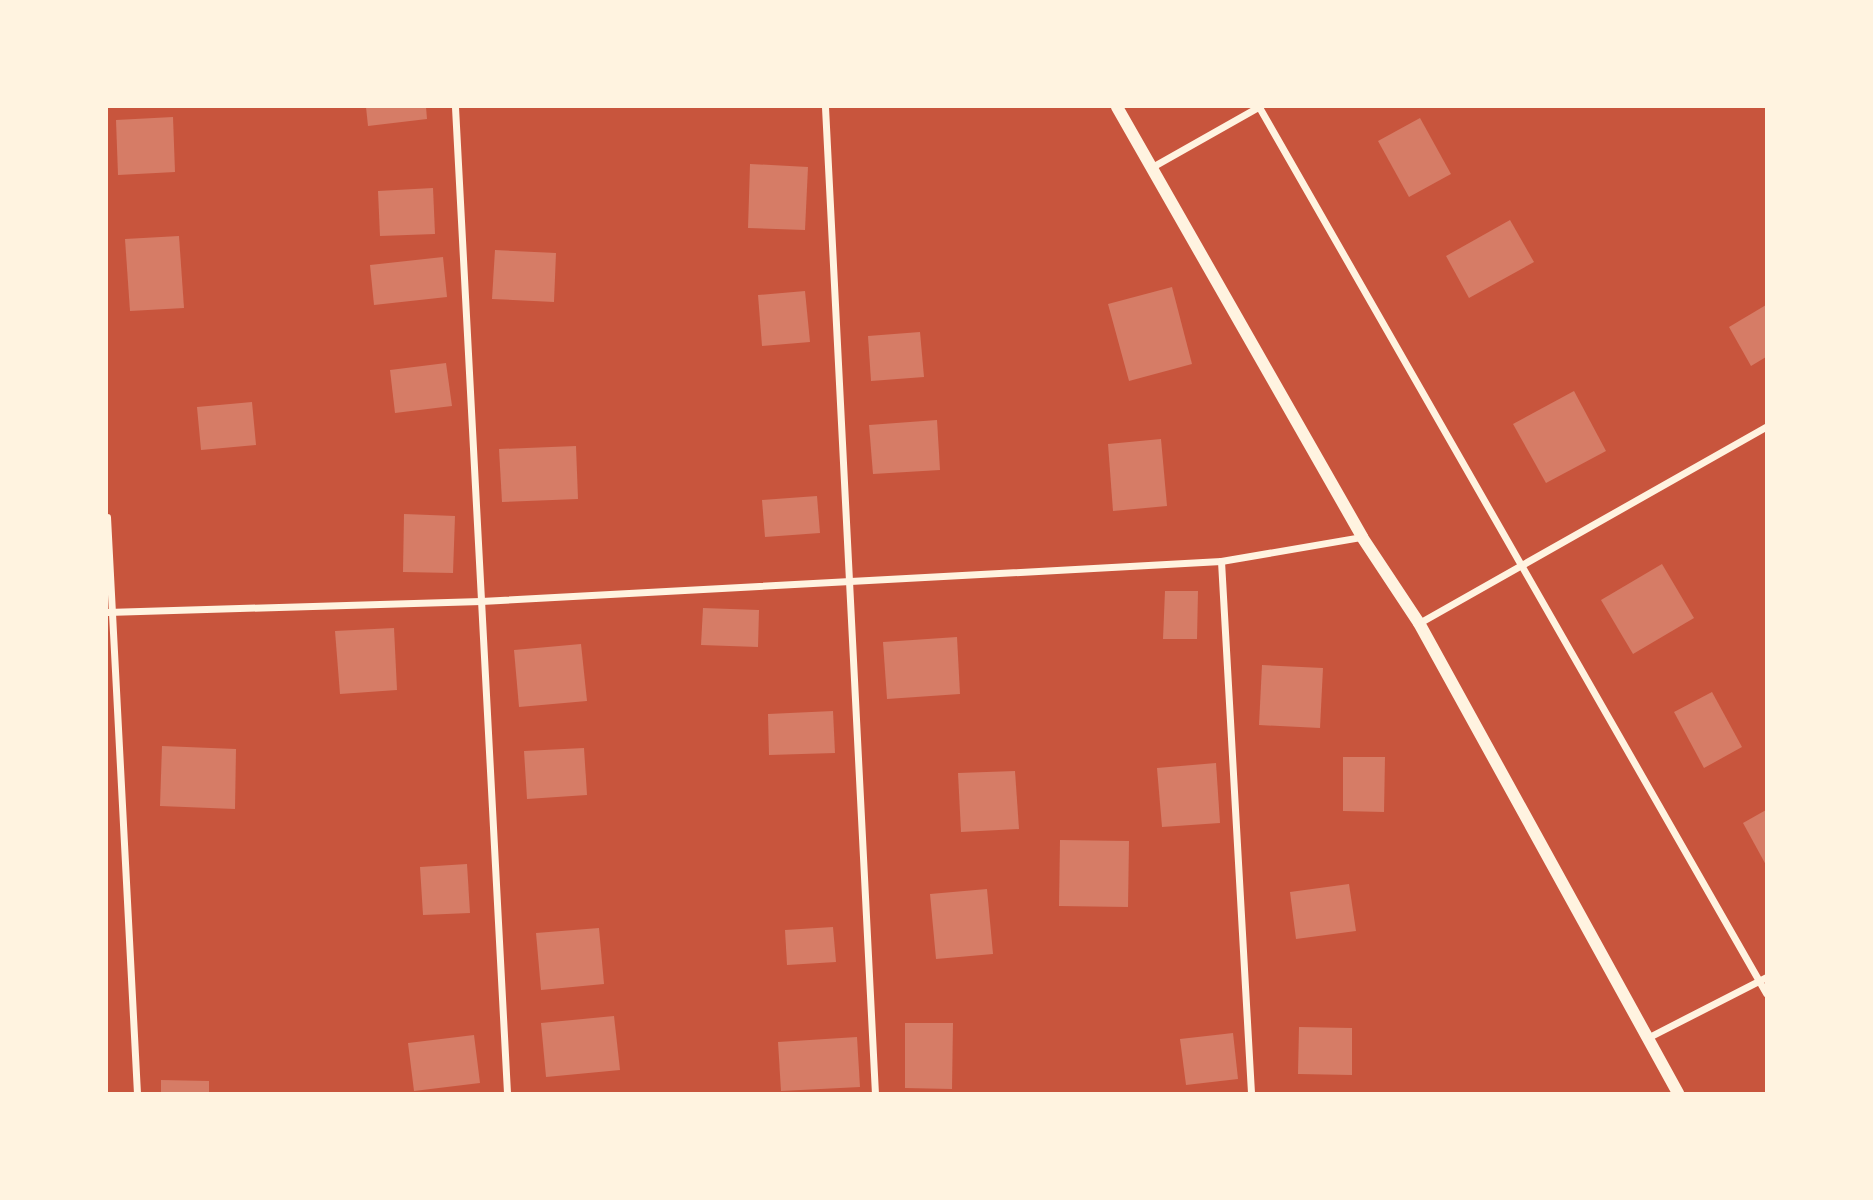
<!DOCTYPE html>
<html>
<head>
<meta charset="utf-8">
<style>
  body { margin:0 }
  #map { position:relative; width:1873px; height:1200px; overflow:hidden; background:#c8553d; font-family:Roboto,sans-serif }
  div>[style] { position:absolute }
  .building>* { inset:0; background:#d67c66 }
  .minor>* { height:7px; margin:-3.5px; padding:0 3.5px; transform-origin:3.5px; border-radius:3.5px; background:#fff3e0 }
  .tertiary>* { height:12px; margin:-6px; padding:0 6px; transform-origin:6px; border-radius:6px; background:#fff3e0 }
  span { translate:-50% -50%; white-space:nowrap; text-align:center; line-height:1.15; -webkit-text-stroke:7px #fff3e0; paint-order:stroke }
  .frame { position:absolute; inset:0; border:108px solid #fff3e0; pointer-events:none }
</style>
</head>
<body>
<div id="map">
  <div class="building">
    <i style="clip-path:polygon(366px 107px,426px 107px,427px 119px,368px 126px)"></i>
    <i style="clip-path:polygon(173px 117px,175px 172px,118px 175px,116px 120px)"></i>
    <i style="clip-path:polygon(1420px 118px,1451px 174px,1409px 197px,1378px 141px)"></i>
    <i style="clip-path:polygon(750px 164px,808px 167px,805px 230px,748px 228px)"></i>
    <i style="clip-path:polygon(433px 188px,435px 234px,380px 236px,378px 191px)"></i>
    <i style="clip-path:polygon(1510px 220px,1534px 262px,1469px 298px,1446px 256px)"></i>
    <i style="clip-path:polygon(179px 236px,184px 308px,130px 311px,125px 239px)"></i>
    <i style="clip-path:polygon(495px 250px,556px 253px,554px 302px,492px 299px)"></i>
    <i style="clip-path:polygon(443px 257px,447px 297px,374px 305px,370px 265px)"></i>
    <i style="clip-path:polygon(1172px 287px,1192px 364px,1129px 381px,1108px 304px)"></i>
    <i style="clip-path:polygon(805px 291px,810px 342px,762px 346px,758px 295px)"></i>
    <i style="clip-path:polygon(1766px 305px,1766px 357px,1751px 366px,1729px 327px)"></i>
    <i style="clip-path:polygon(920px 332px,924px 377px,871px 381px,868px 336px)"></i>
    <i style="clip-path:polygon(446px 363px,452px 406px,395px 413px,390px 370px)"></i>
    <i style="clip-path:polygon(1574px 391px,1606px 451px,1546px 483px,1513px 424px)"></i>
    <i style="clip-path:polygon(252px 402px,256px 445px,201px 450px,197px 407px)"></i>
    <i style="clip-path:polygon(937px 420px,940px 470px,873px 474px,869px 425px)"></i>
    <i style="clip-path:polygon(1161px 439px,1167px 506px,1113px 511px,1108px 444px)"></i>
    <i style="clip-path:polygon(576px 446px,578px 499px,502px 502px,499px 449px)"></i>
    <i style="clip-path:polygon(817px 496px,820px 533px,765px 537px,762px 500px)"></i>
    <i style="clip-path:polygon(404px 514px,455px 516px,453px 573px,403px 572px)"></i>
    <i style="clip-path:polygon(1662px 564px,1694px 618px,1633px 654px,1601px 600px)"></i>
    <i style="clip-path:polygon(1165px 591px,1198px 591px,1197px 639px,1163px 639px)"></i>
    <i style="clip-path:polygon(703px 608px,759px 610px,758px 647px,701px 645px)"></i>
    <i style="clip-path:polygon(394px 628px,397px 690px,340px 694px,335px 631px)"></i>
    <i style="clip-path:polygon(957px 637px,960px 694px,887px 699px,883px 642px)"></i>
    <i style="clip-path:polygon(581px 644px,587px 701px,519px 707px,514px 650px)"></i>
    <i style="clip-path:polygon(1262px 665px,1323px 668px,1320px 728px,1259px 725px)"></i>
    <i style="clip-path:polygon(1712px 692px,1742px 747px,1704px 768px,1674px 712px)"></i>
    <i style="clip-path:polygon(833px 711px,835px 753px,769px 755px,768px 714px)"></i>
    <i style="clip-path:polygon(162px 746px,236px 749px,235px 809px,160px 806px)"></i>
    <i style="clip-path:polygon(584px 748px,587px 795px,527px 799px,524px 751px)"></i>
    <i style="clip-path:polygon(1343px 757px,1385px 757px,1384px 812px,1343px 811px)"></i>
    <i style="clip-path:polygon(1216px 763px,1220px 823px,1162px 827px,1157px 768px)"></i>
    <i style="clip-path:polygon(1015px 771px,1019px 829px,961px 832px,958px 773px)"></i>
    <i style="clip-path:polygon(1766px 810px,1766px 865px,1743px 823px)"></i>
    <i style="clip-path:polygon(1060px 840px,1129px 841px,1128px 907px,1059px 906px)"></i>
    <i style="clip-path:polygon(467px 864px,470px 913px,423px 915px,420px 867px)"></i>
    <i style="clip-path:polygon(1349px 884px,1356px 931px,1296px 939px,1290px 892px)"></i>
    <i style="clip-path:polygon(987px 889px,993px 954px,936px 959px,930px 894px)"></i>
    <i style="clip-path:polygon(833px 927px,836px 962px,787px 965px,785px 930px)"></i>
    <i style="clip-path:polygon(599px 928px,604px 984px,541px 990px,536px 933px)"></i>
    <i style="clip-path:polygon(614px 1016px,620px 1070px,546px 1077px,541px 1023px)"></i>
    <i style="clip-path:polygon(905px 1023px,953px 1023px,952px 1089px,905px 1088px)"></i>
    <i style="clip-path:polygon(1299px 1027px,1352px 1028px,1352px 1075px,1298px 1074px)"></i>
    <i style="clip-path:polygon(1233px 1033px,1238px 1079px,1186px 1085px,1180px 1039px)"></i>
    <i style="clip-path:polygon(474px 1035px,480px 1083px,414px 1091px,408px 1043px)"></i>
    <i style="clip-path:polygon(857px 1037px,860px 1087px,781px 1091px,778px 1042px)"></i>
    <i style="clip-path:polygon(161px 1080px,209px 1081px,209px 1093px,161px 1093px)"></i>
  </div>
  <div class="minor">
    <i style="left:455px;top:107px;width:987px;rotate:86.98deg"></i>
    <i style="left:825px;top:107px;width:987px;rotate:87.1deg"></i>
    <i style="left:1259px;top:107px;width:1021px;rotate:60.22deg"></i>
    <i style="left:1152px;top:167px;width:122px;rotate:-29.5deg"></i>
    <i style="left:107px;top:517px;width:577px;rotate:87.02deg"></i>
    <i style="left:1221px;top:561px;width:533px;rotate:86.77deg"></i>
    <i style="left:107px;top:612px;width:374px;rotate:-1.7deg"></i>
    <i style="left:481px;top:601px;width:741px;rotate:-3.09deg"></i>
    <i style="left:1221px;top:561px;width:143px;rotate:-9.7deg"></i>
    <i style="left:1419px;top:623px;width:399px;rotate:-29.5deg"></i>
    <i style="left:1649px;top:1037px;width:131px;rotate:-27.1deg"></i>
  </div>
  <div class="tertiary">
    <i style="left:1117px;top:107px;width:495px;rotate:60.3deg"></i>
    <i style="left:1362px;top:537px;width:103px;rotate:56.5deg"></i>
    <i style="left:1419px;top:623px;width:537px;rotate:61.14deg"></i>
  </div>
  <div class="frame"></div>
</div>
</body>
</html>
